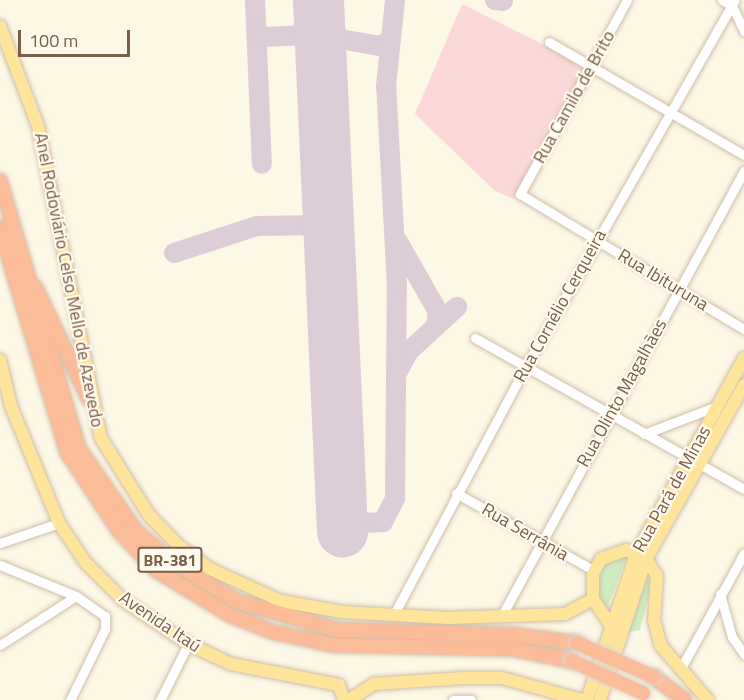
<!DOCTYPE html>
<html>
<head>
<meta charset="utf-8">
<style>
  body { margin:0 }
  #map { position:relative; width:744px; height:700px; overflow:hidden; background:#fdf7e5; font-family:"Titillium Web",sans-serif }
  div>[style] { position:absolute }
  .medical>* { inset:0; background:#fcd8d8 }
  .green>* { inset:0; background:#cfecc3 }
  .taxiway>* { height:20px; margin:-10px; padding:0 10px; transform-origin:10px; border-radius:10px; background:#dccdd6 }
  .runway>* { height:51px; margin:-25.5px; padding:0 25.5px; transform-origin:25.5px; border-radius:25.5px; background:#dccdd6 }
  .roads { filter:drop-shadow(0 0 2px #d0bfab) drop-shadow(0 0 2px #d0bfab) }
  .minor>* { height:9px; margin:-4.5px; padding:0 4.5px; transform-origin:4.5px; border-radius:4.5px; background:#fff }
  .major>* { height:12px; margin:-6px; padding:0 6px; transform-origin:6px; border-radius:6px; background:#ffe59b }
  .highway>* { height:14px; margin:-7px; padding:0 7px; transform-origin:7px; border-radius:7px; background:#fbbd99 }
  .bridges { filter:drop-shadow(0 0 2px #dcd5d0) drop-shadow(0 0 2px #dcd5d0) }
  .highway-bridge>* { height:14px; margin:-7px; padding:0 7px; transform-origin:7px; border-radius:7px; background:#fbbd99 }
  span { translate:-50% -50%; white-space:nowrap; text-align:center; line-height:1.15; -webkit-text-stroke:4.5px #fffaed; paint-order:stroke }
  .shield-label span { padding:2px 4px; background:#fffaed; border:2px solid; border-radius:4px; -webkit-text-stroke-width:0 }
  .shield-label { font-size:16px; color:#785f49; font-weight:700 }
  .street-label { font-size:18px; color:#785f49 }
  .scale { position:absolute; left:18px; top:30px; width:112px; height:27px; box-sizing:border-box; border:3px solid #785f49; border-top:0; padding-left:8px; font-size:18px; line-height:21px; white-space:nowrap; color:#785f49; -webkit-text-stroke:4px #fffaed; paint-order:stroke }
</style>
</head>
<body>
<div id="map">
  <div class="medical">
    <i style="clip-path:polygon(462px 4px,590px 68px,514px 199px,495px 191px,415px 114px)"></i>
  </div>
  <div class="green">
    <i style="clip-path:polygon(627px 556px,607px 608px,597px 596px,596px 571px,613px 557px)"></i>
    <i style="clip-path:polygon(646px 573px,651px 587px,640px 630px,623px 633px)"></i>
  </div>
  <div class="taxiway">
    <i style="left:255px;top:0;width:164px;rotate:87.6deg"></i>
    <i style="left:495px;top:0;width:8px;rotate:7deg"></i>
    <i style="left:319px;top:28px;width:13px;rotate:42deg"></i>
    <i style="left:329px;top:37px;width:52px;rotate:10deg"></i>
    <i style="left:380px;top:46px;width:10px;rotate:-29deg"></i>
    <i style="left:257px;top:31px;width:8px;rotate:45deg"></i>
    <i style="left:263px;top:37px;width:47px;rotate:-2.4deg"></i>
    <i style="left:310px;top:35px;width:14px;rotate:-51deg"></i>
    <i style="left:397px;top:240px;width:83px;rotate:60.3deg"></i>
    <i style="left:438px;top:312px;width:14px;rotate:98deg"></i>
    <i style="left:174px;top:253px;width:87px;rotate:-18deg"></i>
    <i style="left:257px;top:226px;width:62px;rotate:-0.9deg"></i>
    <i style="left:319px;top:225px;width:11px;rotate:-34deg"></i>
    <i style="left:397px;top:373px;width:24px;rotate:-62deg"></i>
    <i style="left:408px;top:352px;width:67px;rotate:-42.6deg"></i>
    <i style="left:342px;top:524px;width:41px;rotate:-2.8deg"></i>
    <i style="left:383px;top:522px;width:27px;rotate:-63deg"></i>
    <i style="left:395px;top:498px;width:212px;rotate:-89.5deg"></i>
    <i style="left:397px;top:286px;width:200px;rotate:-93.1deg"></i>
    <i style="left:386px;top:86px;width:86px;rotate:-84deg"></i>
  </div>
  <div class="runway">
    <i style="left:318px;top:0;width:532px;rotate:87.41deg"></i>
  </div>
  <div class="roads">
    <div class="minor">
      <i style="left:627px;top:0;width:222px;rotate:118.9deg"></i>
      <i style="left:520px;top:194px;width:262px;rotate:31.1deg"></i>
      <i style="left:722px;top:0;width:12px;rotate:31deg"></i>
      <i style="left:732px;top:6px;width:28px;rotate:64deg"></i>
      <i style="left:549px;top:42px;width:225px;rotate:30.1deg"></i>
      <i style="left:475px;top:338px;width:308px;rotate:29.3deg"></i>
      <i style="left:644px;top:434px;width:78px;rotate:-21deg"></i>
      <i style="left:456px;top:493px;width:159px;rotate:29.3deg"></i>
      <i style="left:0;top:543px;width:62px;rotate:-18.7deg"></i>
      <i style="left:0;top:565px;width:82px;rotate:22.2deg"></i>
      <i style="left:76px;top:596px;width:35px;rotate:35deg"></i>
      <i style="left:105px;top:616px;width:13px;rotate:90deg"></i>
      <i style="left:105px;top:629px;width:79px;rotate:116.2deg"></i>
      <i style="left:720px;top:594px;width:45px;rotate:74.4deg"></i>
      <i style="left:732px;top:637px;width:21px;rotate:55deg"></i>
      <i style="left:393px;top:616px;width:283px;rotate:-62deg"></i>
      <i style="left:526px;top:366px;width:421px;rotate:-60.3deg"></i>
      <i style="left:501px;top:617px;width:508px;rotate:-61.42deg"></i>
      <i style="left:0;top:645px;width:90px;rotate:-32.8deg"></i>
      <i style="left:680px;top:670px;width:133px;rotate:-61.3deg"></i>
      <i style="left:160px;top:700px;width:63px;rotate:-63.4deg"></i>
      <i style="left:453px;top:700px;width:18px"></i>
    </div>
    <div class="major">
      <i style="left:0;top:26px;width:107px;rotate:69.2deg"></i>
      <i style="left:38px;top:126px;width:318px;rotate:78.6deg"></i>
      <i style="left:101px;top:438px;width:91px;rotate:58.1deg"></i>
      <i style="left:149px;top:515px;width:42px;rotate:46deg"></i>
      <i style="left:178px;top:545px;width:40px;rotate:37deg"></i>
      <i style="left:210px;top:569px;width:78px;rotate:24.3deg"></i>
      <i style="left:281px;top:601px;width:62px;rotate:10.2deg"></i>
      <i style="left:342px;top:612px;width:106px;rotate:3.2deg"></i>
      <i style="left:448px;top:618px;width:117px;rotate:-2deg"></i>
      <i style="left:565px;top:614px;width:32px;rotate:-28deg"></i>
      <i style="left:0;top:360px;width:47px;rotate:76.6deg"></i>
      <i style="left:11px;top:406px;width:126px;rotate:67.7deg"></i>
      <i style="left:59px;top:523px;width:48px;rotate:56deg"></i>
      <i style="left:86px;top:563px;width:52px;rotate:45deg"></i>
      <i style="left:123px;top:600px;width:78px;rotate:34.1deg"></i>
      <i style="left:188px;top:644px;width:47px;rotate:24.9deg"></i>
      <i style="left:231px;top:664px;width:110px;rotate:11deg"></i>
      <i style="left:339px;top:685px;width:16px;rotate:72deg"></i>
      <i style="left:593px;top:599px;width:25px;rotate:-90deg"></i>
      <i style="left:593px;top:574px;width:17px;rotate:-62deg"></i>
      <i style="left:601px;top:559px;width:27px;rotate:-20deg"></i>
      <i style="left:626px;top:550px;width:22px;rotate:24deg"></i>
      <i style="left:646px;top:559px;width:20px;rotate:57deg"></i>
      <i style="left:657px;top:576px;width:44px;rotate:93.9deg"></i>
      <i style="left:654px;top:620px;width:27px;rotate:75deg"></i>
      <i style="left:661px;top:646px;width:72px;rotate:49deg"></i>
      <i style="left:593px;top:599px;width:30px;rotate:56deg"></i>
      <i style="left:349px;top:700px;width:30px;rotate:-33deg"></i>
      <i style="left:374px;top:684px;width:90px;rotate:-3.8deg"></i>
      <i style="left:464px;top:678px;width:38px"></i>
      <i style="left:502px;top:678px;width:83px;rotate:15.4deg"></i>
      <i style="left:587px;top:700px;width:154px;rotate:-71.4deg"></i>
      <i style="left:636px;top:554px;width:224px;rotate:-61.1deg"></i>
      <i style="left:600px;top:700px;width:148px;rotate:-71.9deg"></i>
      <i style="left:646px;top:559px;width:200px;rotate:-60.6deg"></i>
    </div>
    <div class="highway">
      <i style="left:0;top:181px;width:279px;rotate:73.6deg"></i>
      <i style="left:79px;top:449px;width:98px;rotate:55.3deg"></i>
      <i style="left:135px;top:530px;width:44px;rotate:41.3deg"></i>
      <i style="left:168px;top:559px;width:80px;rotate:31.7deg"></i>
      <i style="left:236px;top:601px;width:106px;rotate:15.9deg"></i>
      <i style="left:338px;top:630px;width:176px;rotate:1.6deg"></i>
      <i style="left:514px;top:635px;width:64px;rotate:7.2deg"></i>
      <i style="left:0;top:228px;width:234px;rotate:73.3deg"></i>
      <i style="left:67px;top:452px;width:95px;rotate:56.6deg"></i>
      <i style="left:119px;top:531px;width:54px;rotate:46.5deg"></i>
      <i style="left:156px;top:570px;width:87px;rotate:31.3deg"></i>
      <i style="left:230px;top:615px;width:46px;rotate:21.6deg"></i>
      <i style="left:273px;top:632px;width:61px;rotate:12.2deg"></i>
      <i style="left:333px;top:645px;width:180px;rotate:1.3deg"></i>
      <i style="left:513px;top:649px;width:60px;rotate:11.5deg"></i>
      <i style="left:35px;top:287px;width:124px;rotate:64.3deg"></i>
      <i style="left:654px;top:677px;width:38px;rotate:37deg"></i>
    </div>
  </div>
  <div class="bridges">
    <div class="highway-bridge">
      <i style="left:577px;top:643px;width:84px;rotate:23.8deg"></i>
      <i style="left:572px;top:661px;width:78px;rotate:24.3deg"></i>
    </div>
  </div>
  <div class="shield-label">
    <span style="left:170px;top:560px">BR-381</span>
  </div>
  <div class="street-label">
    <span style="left:574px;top:97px;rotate:-61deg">Rua Camilo de Brito</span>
    <span style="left:69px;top:280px;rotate:79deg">Anel Rodoviário Celso Mello de Azevedo</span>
    <span style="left:663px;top:280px;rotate:31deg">Rua Ibituruna</span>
    <span style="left:560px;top:306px;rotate:-61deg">Rua Cornélio Cerqueira</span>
    <span style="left:622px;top:393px;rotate:-61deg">Rua Olinto Magalhães</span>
    <span style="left:672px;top:489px;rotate:-61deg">Rua Pará de Minas</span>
    <span style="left:525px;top:532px;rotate:30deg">Rua Serrânia</span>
    <span style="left:160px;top:622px;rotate:34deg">Avenida Itaú</span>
  </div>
  <div class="scale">100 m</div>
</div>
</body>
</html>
